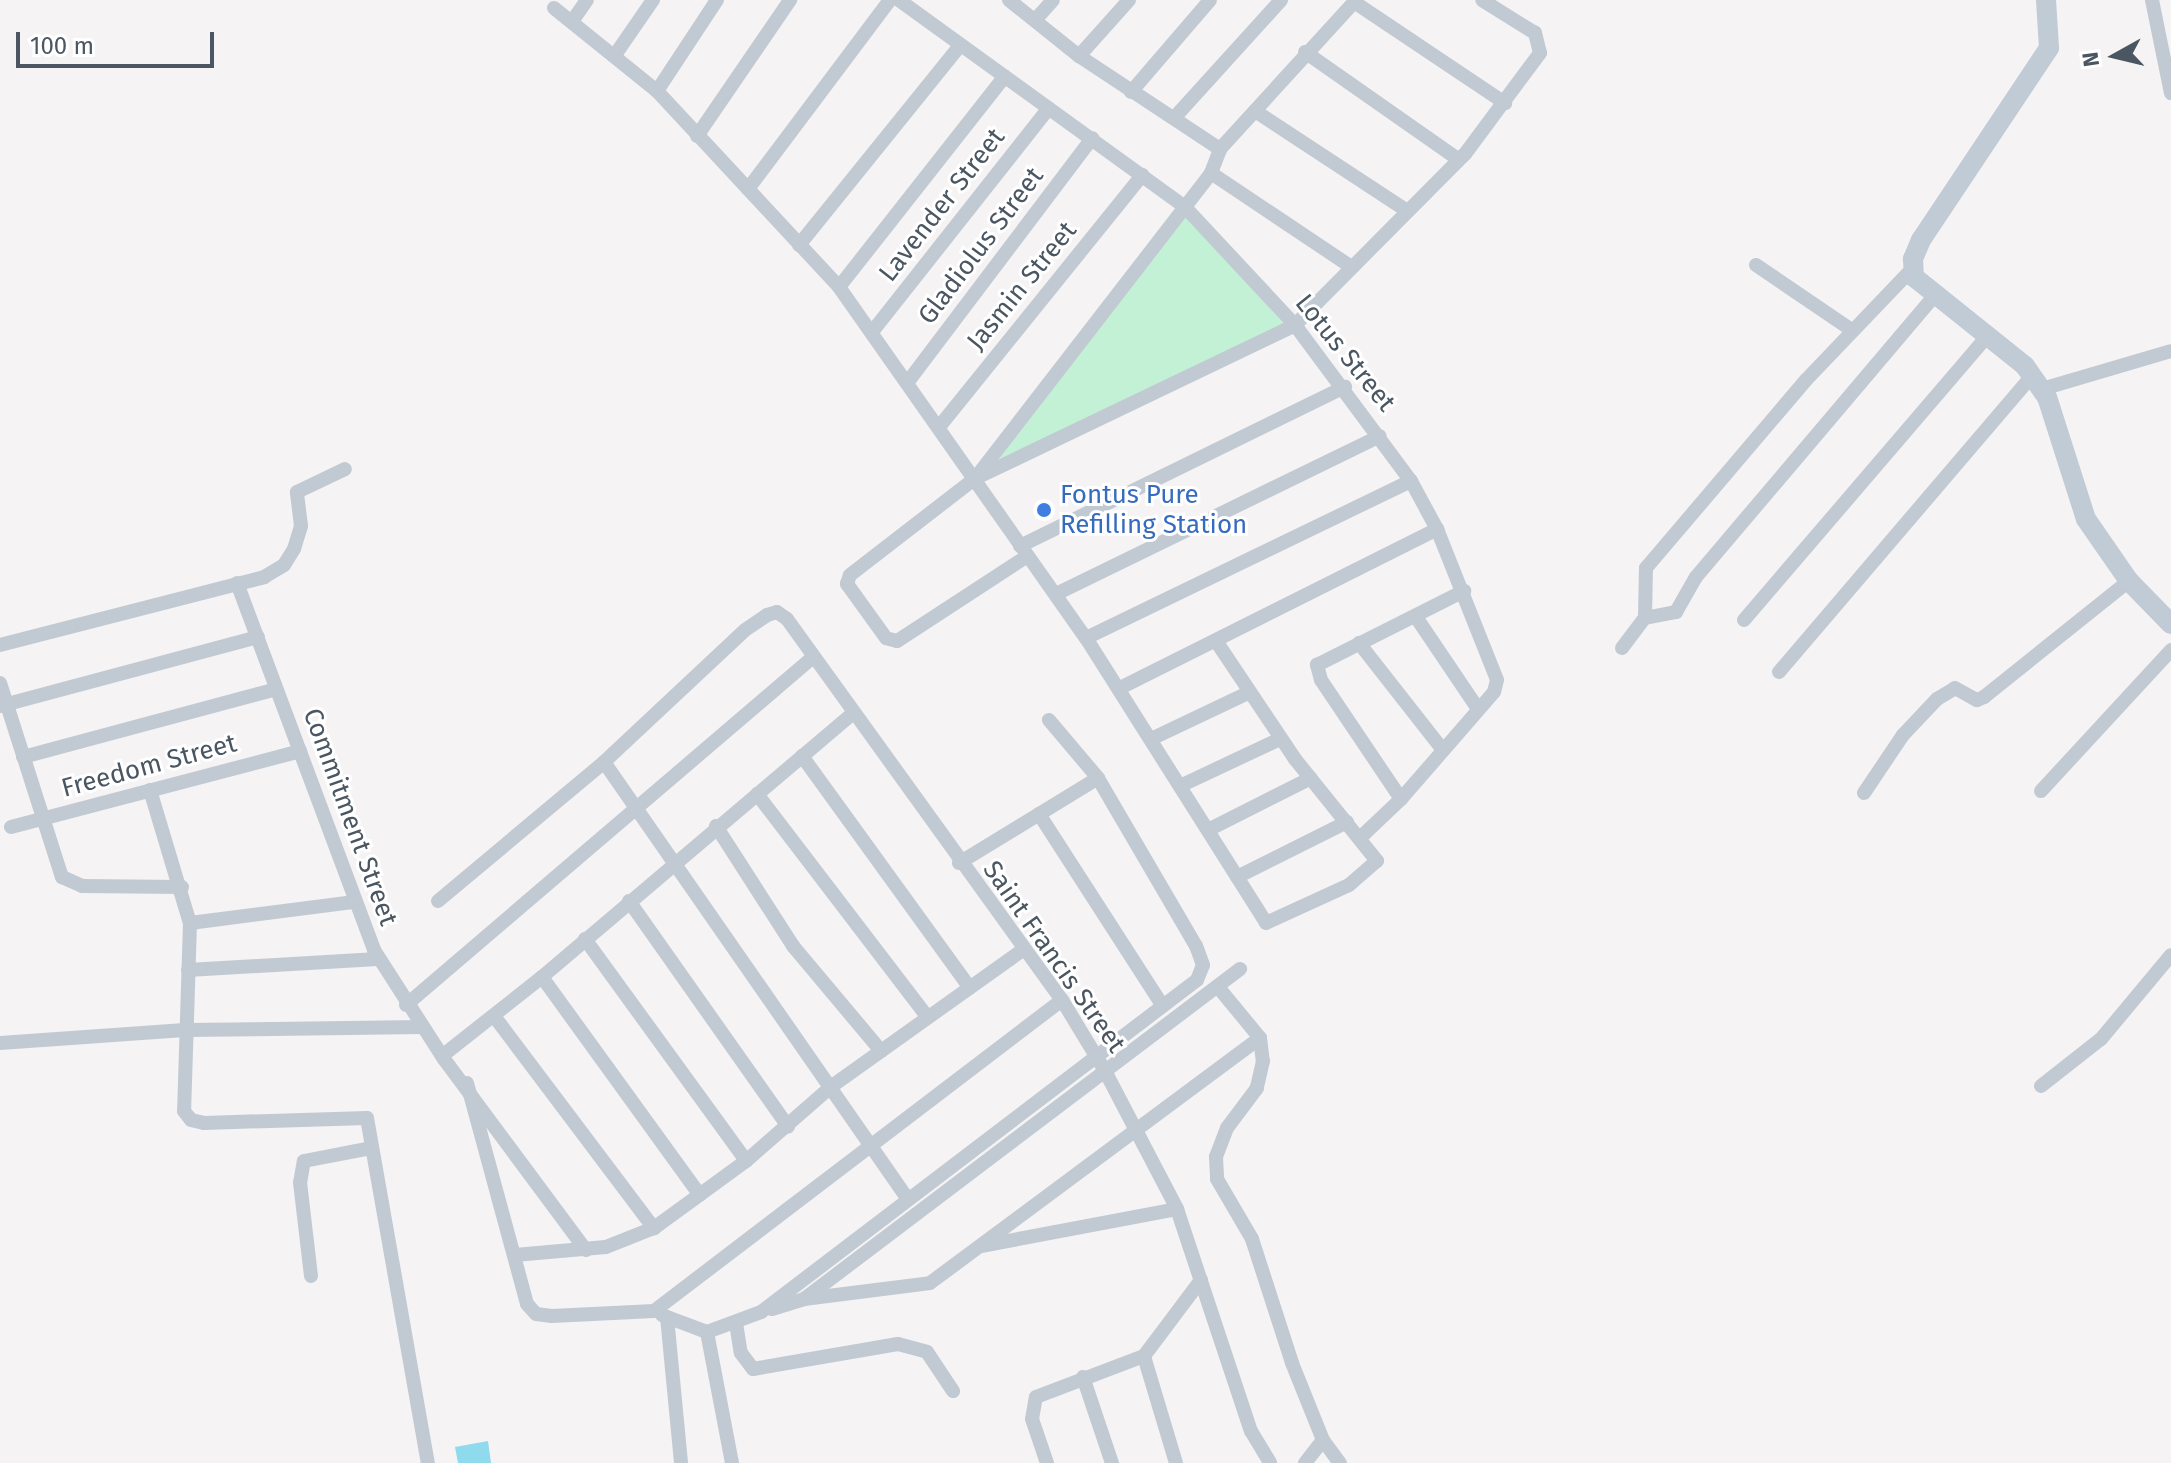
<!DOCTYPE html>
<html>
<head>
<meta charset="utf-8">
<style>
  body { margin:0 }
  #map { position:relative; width:2171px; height:1463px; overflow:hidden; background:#f5f3f3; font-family:"Fira Sans",sans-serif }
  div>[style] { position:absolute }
  .green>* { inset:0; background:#c3f1d5 }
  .water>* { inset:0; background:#90daee }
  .street>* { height:14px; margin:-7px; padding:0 7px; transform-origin:7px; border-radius:7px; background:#c1cad2 }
  .secondary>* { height:20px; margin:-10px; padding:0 10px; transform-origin:10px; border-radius:10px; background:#c1cbd6 }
  .dots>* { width:22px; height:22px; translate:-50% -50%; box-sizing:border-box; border:4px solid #fff; border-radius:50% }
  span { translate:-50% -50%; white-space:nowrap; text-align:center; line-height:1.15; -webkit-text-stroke:6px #fff; paint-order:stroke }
  .street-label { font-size:26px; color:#4a5661 }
  .shop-label { font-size:26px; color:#366cbe }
  .left { translate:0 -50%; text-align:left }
  .north { position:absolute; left:2075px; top:16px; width:80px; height:80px; -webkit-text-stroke:6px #fff; paint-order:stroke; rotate:262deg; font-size:22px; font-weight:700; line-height:32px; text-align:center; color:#4a5661 }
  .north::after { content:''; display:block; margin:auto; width:28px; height:36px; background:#4a5661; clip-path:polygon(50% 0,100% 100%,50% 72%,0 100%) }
  .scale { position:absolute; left:16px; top:32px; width:198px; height:36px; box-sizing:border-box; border:4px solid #4a5661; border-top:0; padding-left:10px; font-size:24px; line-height:28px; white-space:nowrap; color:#4a5661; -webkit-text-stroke:6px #fff; paint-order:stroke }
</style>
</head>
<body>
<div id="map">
  <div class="green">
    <i style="clip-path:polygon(1185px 214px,1284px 324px,997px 462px)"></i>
  </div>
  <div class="water">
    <i style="clip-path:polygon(488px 1441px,491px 1463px,458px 1463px,455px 1447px)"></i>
  </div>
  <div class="street">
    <i style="left:899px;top:0;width:352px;rotate:35.9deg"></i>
    <i style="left:1184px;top:206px;width:163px;rotate:47deg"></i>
    <i style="left:1295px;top:325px;width:194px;rotate:53.4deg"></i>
    <i style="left:1411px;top:481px;width:55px;rotate:61.6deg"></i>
    <i style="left:1437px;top:529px;width:162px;rotate:68.3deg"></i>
    <i style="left:1497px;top:680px;width:12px;rotate:104deg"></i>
    <i style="left:1494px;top:692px;width:142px;rotate:131deg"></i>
    <i style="left:1401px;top:799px;width:55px;rotate:136.5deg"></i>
    <i style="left:1009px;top:0;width:90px;rotate:38.7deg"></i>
    <i style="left:1079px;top:56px;width:169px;rotate:33.4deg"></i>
    <i style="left:2152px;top:0;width:95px;rotate:78.5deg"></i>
    <i style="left:1354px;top:2px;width:182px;rotate:33.8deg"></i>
    <i style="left:554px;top:8px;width:132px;rotate:38.9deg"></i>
    <i style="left:657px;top:91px;width:267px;rotate:47.1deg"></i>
    <i style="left:839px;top:287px;width:429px;rotate:54.9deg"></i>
    <i style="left:1086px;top:638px;width:337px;rotate:57.7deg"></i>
    <i style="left:1266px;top:923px;width:91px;rotate:-24.6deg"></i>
    <i style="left:1349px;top:885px;width:37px;rotate:-41deg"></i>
    <i style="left:1377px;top:861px;width:131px;rotate:-128.8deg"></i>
    <i style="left:1295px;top:759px;width:142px;rotate:-123.8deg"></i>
    <i style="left:1036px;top:19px;width:25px;rotate:-48deg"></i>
    <i style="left:573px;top:20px;width:24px;rotate:-55deg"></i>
    <i style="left:1305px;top:52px;width:187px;rotate:35deg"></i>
    <i style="left:615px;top:55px;width:67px;rotate:-55.4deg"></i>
    <i style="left:1079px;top:56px;width:75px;rotate:-48.2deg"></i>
    <i style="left:657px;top:91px;width:109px;rotate:-56.6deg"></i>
    <i style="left:1131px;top:92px;width:121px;rotate:-49.3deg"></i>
    <i style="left:1255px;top:111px;width:182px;rotate:33.3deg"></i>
    <i style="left:1175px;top:117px;width:158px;rotate:-47.8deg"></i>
    <i style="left:697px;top:136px;width:165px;rotate:-55.6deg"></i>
    <i style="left:1211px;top:173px;width:167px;rotate:33.8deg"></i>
    <i style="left:748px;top:189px;width:236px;rotate:-53.1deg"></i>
    <i style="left:799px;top:245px;width:255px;rotate:-51.1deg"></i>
    <i style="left:1756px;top:265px;width:117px;rotate:34.2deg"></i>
    <i style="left:839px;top:287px;width:268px;rotate:-51.8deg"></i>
    <i style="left:872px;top:332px;width:285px;rotate:-51.7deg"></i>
    <i style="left:907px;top:383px;width:307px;rotate:-52.9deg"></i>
    <i style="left:2042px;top:389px;width:134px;rotate:-16.4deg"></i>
    <i style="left:939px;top:427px;width:324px;rotate:-51.1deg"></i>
    <i style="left:977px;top:476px;width:383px;rotate:-52.3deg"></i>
    <i style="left:1211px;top:173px;width:26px;rotate:-69deg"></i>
    <i style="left:1220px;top:149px;width:202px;rotate:-47.6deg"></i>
    <i style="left:1020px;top:546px;width:362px;rotate:-26.1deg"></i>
    <i style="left:1026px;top:557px;width:154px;rotate:146.9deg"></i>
    <i style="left:897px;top:641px;width:11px;rotate:-165deg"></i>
    <i style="left:886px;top:638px;width:67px;rotate:-125.8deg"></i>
    <i style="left:847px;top:584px;width:9px;rotate:-72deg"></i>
    <i style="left:850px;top:575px;width:157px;rotate:-37.7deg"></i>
    <i style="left:974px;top:479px;width:356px;rotate:-25.6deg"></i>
    <i style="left:1295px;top:325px;width:241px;rotate:-45.2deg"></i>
    <i style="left:1465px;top:154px;width:126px;rotate:-53.4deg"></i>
    <i style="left:1540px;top:53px;width:21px;rotate:-104deg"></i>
    <i style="left:1535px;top:33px;width:62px;rotate:-148.1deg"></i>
    <i style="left:237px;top:583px;width:392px;rotate:69.5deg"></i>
    <i style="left:374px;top:950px;width:130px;rotate:57.3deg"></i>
    <i style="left:444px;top:1059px;width:238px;rotate:53.4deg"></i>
    <i style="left:1056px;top:594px;width:360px;rotate:-26deg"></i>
    <i style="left:1416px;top:617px;width:111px;rotate:56deg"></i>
    <i style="left:1645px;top:618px;width:50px;rotate:-88.9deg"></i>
    <i style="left:1646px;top:568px;width:247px;rotate:-49.6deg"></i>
    <i style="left:1806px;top:380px;width:153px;rotate:-46.3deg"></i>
    <i style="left:1744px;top:620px;width:377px;rotate:-49.4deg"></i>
    <i style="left:1086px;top:638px;width:361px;rotate:-25.8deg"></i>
    <i style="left:1359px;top:643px;width:136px;rotate:51.9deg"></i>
    <i style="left:0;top:645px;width:273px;rotate:-14.4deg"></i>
    <i style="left:264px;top:577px;width:23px;rotate:-31deg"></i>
    <i style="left:284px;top:565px;width:19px;rotate:-58deg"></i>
    <i style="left:294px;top:549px;width:24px;rotate:-73deg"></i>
    <i style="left:301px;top:526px;width:34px;rotate:-97deg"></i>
    <i style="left:297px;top:492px;width:53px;rotate:-25.6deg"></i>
    <i style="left:1622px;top:648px;width:38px;rotate:-53deg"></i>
    <i style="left:1645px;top:618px;width:32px;rotate:-11deg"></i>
    <i style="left:1676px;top:612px;width:40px;rotate:-60.3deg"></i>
    <i style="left:1696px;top:577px;width:368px;rotate:-49.7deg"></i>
    <i style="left:1779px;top:672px;width:388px;rotate:-49.5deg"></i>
    <i style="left:0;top:683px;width:204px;rotate:72.3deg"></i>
    <i style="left:62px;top:877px;width:22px;rotate:24deg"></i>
    <i style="left:82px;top:886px;width:100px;rotate:0.6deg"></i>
    <i style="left:1120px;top:688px;width:355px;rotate:-26.6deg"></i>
    <i style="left:0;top:706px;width:267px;rotate:-15deg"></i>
    <i style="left:1151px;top:739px;width:107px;rotate:-25.4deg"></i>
    <i style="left:802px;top:756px;width:286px;rotate:54.1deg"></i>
    <i style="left:23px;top:757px;width:262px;rotate:-15deg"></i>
    <i style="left:604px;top:762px;width:531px;rotate:55.2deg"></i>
    <i style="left:1180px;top:786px;width:110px;rotate:-25.2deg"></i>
    <i style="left:150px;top:790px;width:139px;rotate:73.3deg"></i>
    <i style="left:190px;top:923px;width:188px;rotate:91.8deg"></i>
    <i style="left:184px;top:1111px;width:11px;rotate:52deg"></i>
    <i style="left:191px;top:1120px;width:13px;rotate:13deg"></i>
    <i style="left:204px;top:1123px;width:163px;rotate:-1.8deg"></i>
    <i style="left:367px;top:1118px;width:350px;rotate:80deg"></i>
    <i style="left:2041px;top:791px;width:192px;rotate:-47.3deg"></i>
    <i style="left:1864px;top:793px;width:70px;rotate:-56.1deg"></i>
    <i style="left:1903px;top:735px;width:50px;rotate:-46.6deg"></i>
    <i style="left:1937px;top:699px;width:21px;rotate:-31deg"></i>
    <i style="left:1955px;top:688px;width:25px;rotate:29deg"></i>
    <i style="left:1977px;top:700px;width:8px;rotate:-23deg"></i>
    <i style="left:1984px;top:697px;width:186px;rotate:-38.7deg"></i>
    <i style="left:757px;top:794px;width:280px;rotate:52.6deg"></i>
    <i style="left:1401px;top:799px;width:143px;rotate:-123.9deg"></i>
    <i style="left:1321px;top:680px;width:16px;rotate:-105deg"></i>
    <i style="left:1317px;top:665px;width:165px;rotate:-26.7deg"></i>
    <i style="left:1039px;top:814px;width:227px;rotate:57.2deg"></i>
    <i style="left:716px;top:826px;width:143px;rotate:57.3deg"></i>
    <i style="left:793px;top:946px;width:137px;rotate:50deg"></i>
    <i style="left:11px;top:827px;width:299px;rotate:-14.7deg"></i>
    <i style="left:1208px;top:830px;width:115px;rotate:-26.8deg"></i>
    <i style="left:959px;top:863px;width:163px;rotate:-31.4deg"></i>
    <i style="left:1237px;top:877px;width:123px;rotate:-26.6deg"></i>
    <i style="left:438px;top:901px;width:217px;rotate:-39.9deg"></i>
    <i style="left:604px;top:762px;width:193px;rotate:-43.1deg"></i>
    <i style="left:745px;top:630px;width:27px;rotate:-34deg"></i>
    <i style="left:767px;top:615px;width:10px;rotate:-17deg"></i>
    <i style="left:777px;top:612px;width:12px;rotate:35deg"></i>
    <i style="left:787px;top:619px;width:470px;rotate:54.2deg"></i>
    <i style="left:1062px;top:1000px;width:83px;rotate:58.8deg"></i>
    <i style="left:1105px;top:1071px;width:156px;rotate:62.4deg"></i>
    <i style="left:1177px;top:1209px;width:234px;rotate:71.6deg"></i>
    <i style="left:1251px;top:1431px;width:37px;rotate:59deg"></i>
    <i style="left:629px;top:901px;width:276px;rotate:54.8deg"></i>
    <i style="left:190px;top:923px;width:164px;rotate:-7.3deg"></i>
    <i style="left:585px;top:939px;width:274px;rotate:54deg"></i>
    <i style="left:188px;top:970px;width:190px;rotate:-3.3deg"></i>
    <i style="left:542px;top:977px;width:269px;rotate:54.1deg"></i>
    <i style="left:1218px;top:987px;width:66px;rotate:50.5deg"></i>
    <i style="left:1260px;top:1038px;width:23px;rotate:83deg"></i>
    <i style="left:1263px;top:1061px;width:28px;rotate:103deg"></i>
    <i style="left:1257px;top:1088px;width:50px;rotate:126.9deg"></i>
    <i style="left:1227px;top:1128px;width:31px;rotate:111deg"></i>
    <i style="left:1216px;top:1157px;width:22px;rotate:87deg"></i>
    <i style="left:1217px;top:1179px;width:69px;rotate:59.7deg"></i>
    <i style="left:1252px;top:1239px;width:130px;rotate:72.1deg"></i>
    <i style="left:1292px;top:1363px;width:83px;rotate:68.1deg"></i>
    <i style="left:1323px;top:1440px;width:29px;rotate:54deg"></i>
    <i style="left:406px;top:1005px;width:534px;rotate:-40.52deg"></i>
    <i style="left:494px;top:1016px;width:266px;rotate:53deg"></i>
    <i style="left:0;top:1043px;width:185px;rotate:-4deg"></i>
    <i style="left:185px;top:1030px;width:237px;rotate:-0.7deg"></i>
    <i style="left:442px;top:1056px;width:127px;rotate:-38.3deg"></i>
    <i style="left:542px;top:977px;width:407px;rotate:-40.3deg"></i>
    <i style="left:467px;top:1083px;width:229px;rotate:74.8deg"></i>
    <i style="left:527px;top:1304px;width:13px;rotate:48deg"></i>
    <i style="left:536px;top:1314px;width:16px;rotate:7deg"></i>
    <i style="left:552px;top:1316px;width:102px;rotate:-2.8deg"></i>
    <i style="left:654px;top:1311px;width:513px;rotate:-37.32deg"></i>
    <i style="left:2041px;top:1086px;width:76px;rotate:-38.1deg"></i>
    <i style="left:2101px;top:1039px;width:109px;rotate:-50.2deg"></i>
    <i style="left:981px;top:1246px;width:199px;rotate:-10.7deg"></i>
    <i style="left:515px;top:1255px;width:91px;rotate:-5deg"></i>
    <i style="left:606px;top:1247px;width:52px;rotate:-21.6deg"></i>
    <i style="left:654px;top:1228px;width:114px;rotate:-36.1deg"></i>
    <i style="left:746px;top:1161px;width:114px;rotate:-41.1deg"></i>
    <i style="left:832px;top:1086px;width:236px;rotate:-35.5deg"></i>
    <i style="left:311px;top:1276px;width:94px;rotate:-96.7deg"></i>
    <i style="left:300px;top:1183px;width:22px;rotate:-80deg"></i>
    <i style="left:304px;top:1161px;width:68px;rotate:-11deg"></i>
    <i style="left:804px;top:1299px;width:547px;rotate:-37.12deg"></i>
    <i style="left:772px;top:1309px;width:34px;rotate:-17deg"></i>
    <i style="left:804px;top:1299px;width:127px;rotate:-7.2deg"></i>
    <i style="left:930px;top:1283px;width:411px;rotate:-36.6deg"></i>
    <i style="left:662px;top:1315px;width:5px;rotate:22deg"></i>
    <i style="left:667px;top:1317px;width:147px;rotate:84.5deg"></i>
    <i style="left:667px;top:1317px;width:43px;rotate:20.6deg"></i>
    <i style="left:707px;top:1332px;width:58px;rotate:-20.3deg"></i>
    <i style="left:761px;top:1312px;width:548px;rotate:-37.29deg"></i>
    <i style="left:1197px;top:980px;width:16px;rotate:-68deg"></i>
    <i style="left:1203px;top:965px;width:20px;rotate:-110deg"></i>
    <i style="left:1196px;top:946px;width:194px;rotate:-120.3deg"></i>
    <i style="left:1098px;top:778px;width:76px;rotate:-130.2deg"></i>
    <i style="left:736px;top:1323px;width:30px;rotate:81deg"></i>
    <i style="left:741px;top:1353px;width:20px;rotate:53deg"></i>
    <i style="left:753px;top:1369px;width:147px;rotate:-9.8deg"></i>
    <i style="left:898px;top:1344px;width:30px;rotate:15deg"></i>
    <i style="left:927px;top:1352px;width:47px;rotate:56.3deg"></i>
    <i style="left:707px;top:1332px;width:133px;rotate:79.2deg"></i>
    <i style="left:1083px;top:1377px;width:91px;rotate:71.4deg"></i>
    <i style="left:1047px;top:1463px;width:46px;rotate:-108.8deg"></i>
    <i style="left:1032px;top:1419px;width:22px;rotate:-80deg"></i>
    <i style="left:1036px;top:1397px;width:116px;rotate:-20.8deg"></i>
    <i style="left:1176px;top:1463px;width:112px;rotate:-106.7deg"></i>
    <i style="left:1144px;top:1356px;width:95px;rotate:-53.1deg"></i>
    <i style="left:1305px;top:1463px;width:29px;rotate:-52deg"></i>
  </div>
  <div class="secondary">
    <i style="left:2046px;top:0;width:48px;rotate:86.4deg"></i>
    <i style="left:2049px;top:48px;width:231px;rotate:123.7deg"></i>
    <i style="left:1921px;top:240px;width:21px;rotate:113deg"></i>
    <i style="left:1913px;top:259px;width:18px;rotate:87deg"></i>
    <i style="left:1914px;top:277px;width:142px;rotate:38.7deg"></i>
    <i style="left:2025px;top:366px;width:38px;rotate:55deg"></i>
    <i style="left:2047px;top:397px;width:128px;rotate:72.3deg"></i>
    <i style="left:2086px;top:519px;width:75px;rotate:55.3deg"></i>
    <i style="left:2129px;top:581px;width:60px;rotate:45.7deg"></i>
  </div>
  <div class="dots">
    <i style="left:1044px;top:510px;background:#3f7fe0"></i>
  </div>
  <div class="street-label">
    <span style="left:942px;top:205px;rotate:-52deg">Lavender Street</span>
    <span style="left:981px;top:246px;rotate:-53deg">Gladiolus Street</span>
    <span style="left:1022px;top:286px;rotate:-51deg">Jasmin Street</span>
    <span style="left:1345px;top:353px;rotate:51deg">Lotus Street</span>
    <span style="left:149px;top:766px;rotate:-15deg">Freedom Street</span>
    <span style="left:350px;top:817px;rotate:70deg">Commitment Street</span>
    <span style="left:1054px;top:957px;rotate:55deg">Saint Francis Street</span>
  </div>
  <div class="shop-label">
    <span class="left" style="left:1060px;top:510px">Fontus Pure<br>Refilling Station</span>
  </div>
  <div class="north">N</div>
  <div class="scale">100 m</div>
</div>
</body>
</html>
